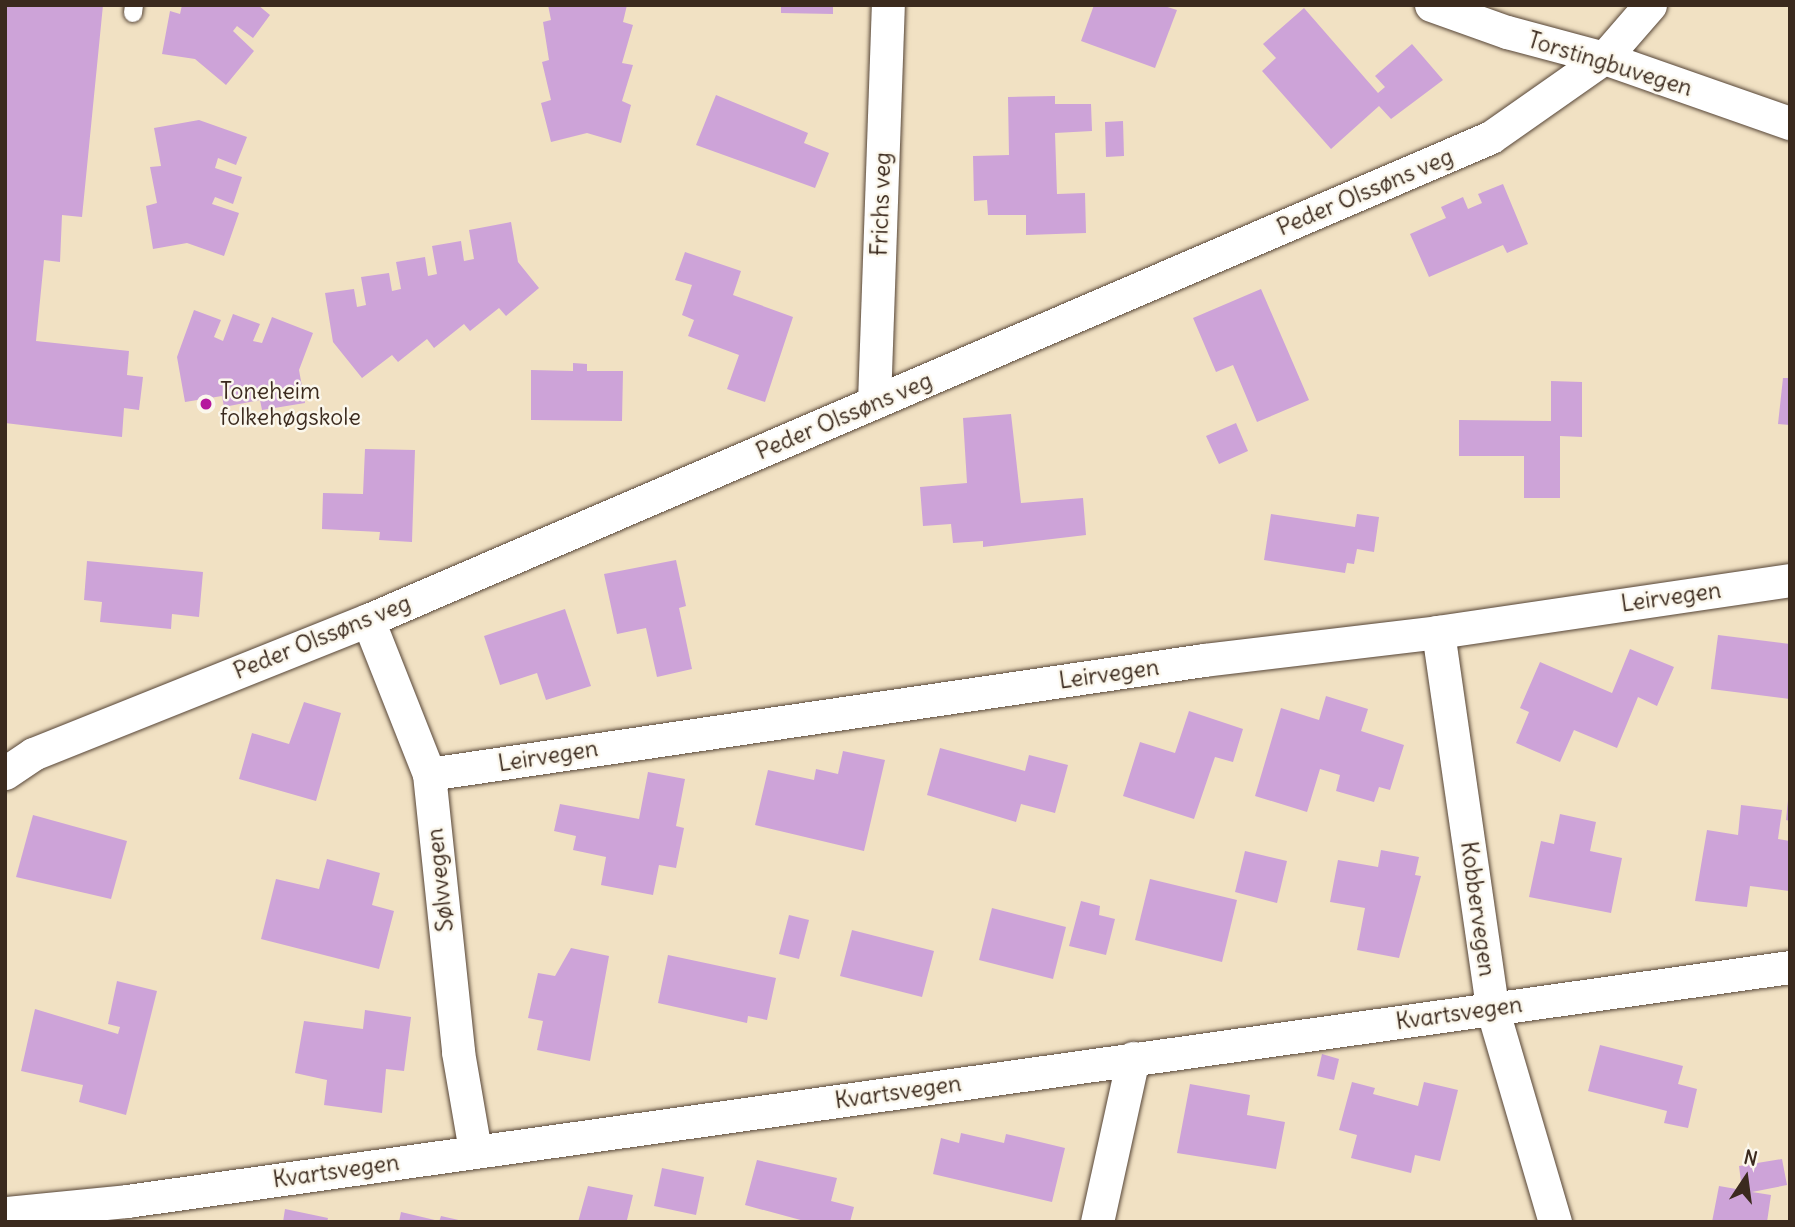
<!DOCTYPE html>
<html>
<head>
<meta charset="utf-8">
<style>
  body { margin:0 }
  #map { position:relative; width:1795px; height:1227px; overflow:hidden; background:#f1e1c3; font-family:Delius,sans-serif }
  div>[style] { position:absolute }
  .building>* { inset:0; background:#cda3d8 }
  .roads { filter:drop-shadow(0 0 2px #564537) drop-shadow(0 0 2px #564537) }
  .service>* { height:18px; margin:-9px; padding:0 9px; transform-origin:9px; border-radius:9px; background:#fff }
  .minor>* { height:33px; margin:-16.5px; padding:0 16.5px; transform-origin:16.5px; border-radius:16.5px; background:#fff }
  .dots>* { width:19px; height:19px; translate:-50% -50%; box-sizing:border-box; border:4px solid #fbf7ec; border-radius:50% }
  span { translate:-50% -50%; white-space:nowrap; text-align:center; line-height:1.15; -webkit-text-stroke:5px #fbf7ec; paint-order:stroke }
  .street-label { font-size:23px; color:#3b2a1e }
  .poi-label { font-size:23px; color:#3b2a1e }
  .left { translate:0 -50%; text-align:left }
  .frame { position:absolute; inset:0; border:7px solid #3b2a1e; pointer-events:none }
  .north { position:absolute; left:1711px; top:1143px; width:70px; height:70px; -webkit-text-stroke:5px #fbf7ec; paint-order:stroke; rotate:13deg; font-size:19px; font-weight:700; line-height:28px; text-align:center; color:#3b2a1e }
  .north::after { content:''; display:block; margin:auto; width:24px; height:32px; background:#3b2a1e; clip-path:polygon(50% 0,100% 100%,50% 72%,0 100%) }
</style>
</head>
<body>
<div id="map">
  <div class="building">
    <i style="clip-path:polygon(5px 5px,103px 5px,82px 217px,62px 215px,60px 262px,44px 260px,36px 341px,129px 351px,127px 375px,143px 377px,139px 410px,124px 408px,122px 437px,5px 423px)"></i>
    <i style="clip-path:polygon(182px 5px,258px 5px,270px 15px,253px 38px,237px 26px,233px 31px,254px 51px,226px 85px,195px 59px,162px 54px,170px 11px,180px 14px)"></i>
    <i style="clip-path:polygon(548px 5px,627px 5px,623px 22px,633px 25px,622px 63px,633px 65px,622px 101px,631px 105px,621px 143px,587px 133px,551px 142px,541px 103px,551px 100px,542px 62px,549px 60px,543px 22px,551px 20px)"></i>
    <i style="clip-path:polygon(781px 5px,833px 5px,833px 14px,781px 13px)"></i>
    <i style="clip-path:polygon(1094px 5px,1161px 5px,1177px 10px,1155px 68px,1081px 41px)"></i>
    <i style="clip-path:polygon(1304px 8px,1378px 93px,1385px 87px,1375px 76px,1412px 44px,1443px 80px,1391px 119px,1379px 106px,1331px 149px,1262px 71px,1276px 58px,1263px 44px)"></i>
    <i style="clip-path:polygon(716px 95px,808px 133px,804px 143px,829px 153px,815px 188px,696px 145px)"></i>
    <i style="clip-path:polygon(1055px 96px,1055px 104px,1091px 104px,1092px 131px,1055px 133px,1057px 194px,1085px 193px,1086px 233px,1026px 235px,1026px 215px,988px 215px,987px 200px,974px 201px,973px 156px,1009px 155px,1008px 97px)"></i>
    <i style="clip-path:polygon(199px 120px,247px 137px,236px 165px,218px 158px,215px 168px,242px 177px,233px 204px,215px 197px,212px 204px,239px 213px,224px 256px,187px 243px,153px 249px,146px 206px,157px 203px,150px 167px,161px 166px,154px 128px)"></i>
    <i style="clip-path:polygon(1123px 121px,1124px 156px,1106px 157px,1105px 122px)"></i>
    <i style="clip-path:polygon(1503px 184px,1528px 244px,1507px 253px,1503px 245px,1429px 277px,1410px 234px,1446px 218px,1441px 207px,1463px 197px,1468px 209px,1482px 203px,1478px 194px)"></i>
    <i style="clip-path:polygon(511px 222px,518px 262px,539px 288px,506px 316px,499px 308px,470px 331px,464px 324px,434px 348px,427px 339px,398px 362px,392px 355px,362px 378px,333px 342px,325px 293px,354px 289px,357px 307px,366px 305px,361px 277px,389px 273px,392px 291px,401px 289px,396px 262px,425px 257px,428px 276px,437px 274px,432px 246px,461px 241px,464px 261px,474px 259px,469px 230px)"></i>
    <i style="clip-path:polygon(685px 252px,741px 271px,733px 295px,793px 317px,765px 402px,727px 389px,739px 355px,688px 336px,694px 320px,682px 315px,692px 285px,675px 280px)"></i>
    <i style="clip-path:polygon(1261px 289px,1309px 400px,1257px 422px,1233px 365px,1216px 372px,1193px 318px)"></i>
    <i style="clip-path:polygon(194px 310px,221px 320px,214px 337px,223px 341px,233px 314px,260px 324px,253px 341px,262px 343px,272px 317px,313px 333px,299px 370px,305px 403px,262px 410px,260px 400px,224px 407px,222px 396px,185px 402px,177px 357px)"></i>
    <i style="clip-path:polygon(573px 363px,587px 364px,587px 371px,623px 371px,622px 421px,531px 420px,531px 370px,573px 371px)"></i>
    <i style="clip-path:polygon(1783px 378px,1790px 378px,1790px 425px,1778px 424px)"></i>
    <i style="clip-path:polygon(1551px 381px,1582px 382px,1582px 437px,1560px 436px,1560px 498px,1524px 498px,1524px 456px,1459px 456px,1459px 420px,1551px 421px)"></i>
    <i style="clip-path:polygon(1011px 414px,1021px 503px,1083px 498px,1086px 535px,983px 547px,983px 541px,953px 543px,951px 524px,923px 526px,920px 487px,967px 483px,963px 418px)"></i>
    <i style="clip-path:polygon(1236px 423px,1248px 451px,1219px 464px,1206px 436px)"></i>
    <i style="clip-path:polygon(365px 449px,415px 450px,412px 542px,379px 540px,380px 532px,322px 529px,323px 493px,363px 494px)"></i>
    <i style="clip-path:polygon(1271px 514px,1355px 527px,1357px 514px,1379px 517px,1374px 552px,1357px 549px,1354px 564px,1347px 563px,1345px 573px,1264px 560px)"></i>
    <i style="clip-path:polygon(676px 560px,686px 606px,679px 608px,692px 669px,657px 677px,646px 628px,617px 634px,604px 574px)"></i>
    <i style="clip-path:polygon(87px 561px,203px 572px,199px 617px,172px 614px,171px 629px,100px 622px,102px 602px,84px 600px)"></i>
    <i style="clip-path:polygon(565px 609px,591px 686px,546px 700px,537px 673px,500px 685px,484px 636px)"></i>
    <i style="clip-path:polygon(1718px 635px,1790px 644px,1790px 699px,1711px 689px)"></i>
    <i style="clip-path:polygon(1630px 649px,1674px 667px,1657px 706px,1638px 697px,1617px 748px,1574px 730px,1560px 762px,1516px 743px,1529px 712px,1520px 708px,1540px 662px,1612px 693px)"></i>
    <i style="clip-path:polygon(1326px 696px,1368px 709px,1361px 731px,1404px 745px,1390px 790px,1379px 787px,1374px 802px,1336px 791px,1340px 775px,1320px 769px,1307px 812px,1255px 796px,1281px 708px,1319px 720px)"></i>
    <i style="clip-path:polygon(304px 702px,341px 713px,316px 801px,239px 779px,252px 733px,289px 744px)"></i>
    <i style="clip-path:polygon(1189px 711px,1243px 729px,1233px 762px,1215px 757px,1194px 819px,1123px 796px,1140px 742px,1175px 753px)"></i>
    <i style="clip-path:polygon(940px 748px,1025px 771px,1029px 755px,1068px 765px,1055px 813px,1021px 804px,1016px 822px,927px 795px)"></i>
    <i style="clip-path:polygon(843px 751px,885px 760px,864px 851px,755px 825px,768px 770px,814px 780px,816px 769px,838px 774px)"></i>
    <i style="clip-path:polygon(648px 772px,685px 779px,676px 826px,684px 828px,676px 868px,659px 865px,653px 895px,601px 885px,606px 857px,573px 850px,576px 836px,554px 831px,560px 804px,639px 819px)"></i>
    <i style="clip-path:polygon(1788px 800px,1790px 800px,1790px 821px,1786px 820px)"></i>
    <i style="clip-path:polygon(1741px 805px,1782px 810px,1778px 839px,1790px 841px,1789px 891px,1750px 886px,1747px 907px,1695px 901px,1707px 830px,1738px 835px)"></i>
    <i style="clip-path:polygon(1560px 814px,1596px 822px,1590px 851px,1622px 858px,1611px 913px,1529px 897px,1541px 841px,1554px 844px)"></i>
    <i style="clip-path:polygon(33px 815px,127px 841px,111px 899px,16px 877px)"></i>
    <i style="clip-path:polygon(1381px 850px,1419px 857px,1415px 875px,1421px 876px,1399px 958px,1357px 950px,1365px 908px,1330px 902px,1338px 860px,1378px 867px)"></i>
    <i style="clip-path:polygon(1245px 851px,1287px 861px,1277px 903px,1235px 892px)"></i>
    <i style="clip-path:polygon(327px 859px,380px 873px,372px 905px,394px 911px,379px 969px,261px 939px,276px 879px,319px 889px)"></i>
    <i style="clip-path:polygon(1150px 879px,1237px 900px,1222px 962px,1135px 940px)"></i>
    <i style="clip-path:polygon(1081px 901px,1100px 906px,1099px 915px,1115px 919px,1106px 955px,1069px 946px)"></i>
    <i style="clip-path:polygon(992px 908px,1066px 927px,1053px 979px,979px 960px)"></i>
    <i style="clip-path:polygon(789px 915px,809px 920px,799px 959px,779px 954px)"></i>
    <i style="clip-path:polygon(852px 930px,934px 951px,922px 997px,840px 976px)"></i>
    <i style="clip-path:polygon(571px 948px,609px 956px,590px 1061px,537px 1050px,543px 1021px,528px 1018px,538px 973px,555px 976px)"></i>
    <i style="clip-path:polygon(668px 955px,776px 978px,767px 1020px,748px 1016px,747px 1023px,658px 1003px)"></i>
    <i style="clip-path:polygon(117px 981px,157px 991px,126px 1115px,79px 1102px,83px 1085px,21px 1071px,35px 1009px,118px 1034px,120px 1027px,108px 1024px)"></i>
    <i style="clip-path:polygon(365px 1010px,411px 1017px,404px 1071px,386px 1069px,382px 1113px,324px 1105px,327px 1080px,295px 1073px,304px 1021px,363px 1029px)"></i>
    <i style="clip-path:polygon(1600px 1045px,1683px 1066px,1678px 1084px,1697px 1089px,1688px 1128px,1664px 1123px,1667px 1111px,1588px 1091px)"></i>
    <i style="clip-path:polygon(1322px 1054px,1339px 1059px,1334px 1080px,1317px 1076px)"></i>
    <i style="clip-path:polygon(1352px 1082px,1375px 1088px,1373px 1094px,1418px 1106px,1424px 1082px,1458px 1090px,1440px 1161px,1415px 1155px,1411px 1173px,1351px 1158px,1357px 1135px,1339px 1130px)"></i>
    <i style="clip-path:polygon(1190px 1084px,1250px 1095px,1247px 1115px,1285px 1122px,1276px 1169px,1177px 1153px)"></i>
    <i style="clip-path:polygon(961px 1133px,1004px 1143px,1006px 1134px,1065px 1148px,1052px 1202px,933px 1174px,941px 1138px,959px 1143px)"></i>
    <i style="clip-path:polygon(1782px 1159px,1787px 1185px,1752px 1192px,1771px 1195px,1767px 1222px,1712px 1222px,1719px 1186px,1742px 1190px,1739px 1166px)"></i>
    <i style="clip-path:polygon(757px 1160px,837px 1178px,831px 1201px,854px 1207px,850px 1222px,808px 1222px,745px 1205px)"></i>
    <i style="clip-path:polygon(662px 1168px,704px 1177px,696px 1215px,654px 1206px)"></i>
    <i style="clip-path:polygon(588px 1186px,633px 1195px,627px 1220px,632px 1222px,578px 1222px)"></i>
    <i style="clip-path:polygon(285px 1209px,328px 1218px,327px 1222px,283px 1222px)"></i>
    <i style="clip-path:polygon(401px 1212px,439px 1221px,439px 1222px,399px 1222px)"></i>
    <i style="clip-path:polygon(441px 1216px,463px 1221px,462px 1222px,439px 1222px)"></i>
  </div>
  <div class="roads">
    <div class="service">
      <i style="left:133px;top:13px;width:8px;rotate:-83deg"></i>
    </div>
    <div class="minor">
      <i style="left:1431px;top:5px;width:81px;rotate:19.6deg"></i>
      <i style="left:1507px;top:32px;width:100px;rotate:15deg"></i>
      <i style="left:1604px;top:58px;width:197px;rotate:19.3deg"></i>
      <i style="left:874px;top:402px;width:397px;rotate:-88deg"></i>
      <i style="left:368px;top:620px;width:166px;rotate:68.4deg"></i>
      <i style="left:429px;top:774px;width:280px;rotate:84deg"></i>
      <i style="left:458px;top:1052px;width:99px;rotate:80.2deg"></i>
      <i style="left:1438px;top:632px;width:380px;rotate:81.8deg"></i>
      <i style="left:1492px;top:1008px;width:223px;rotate:73.6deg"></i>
      <i style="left:5px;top:773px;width:34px;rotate:-34deg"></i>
      <i style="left:33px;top:754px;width:361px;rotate:-21.8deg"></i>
      <i style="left:368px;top:620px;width:1222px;rotate:-23.27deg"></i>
      <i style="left:1491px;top:137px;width:138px;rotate:-35deg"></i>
      <i style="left:1604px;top:58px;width:70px;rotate:-49deg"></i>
      <i style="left:429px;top:774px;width:783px;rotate:-8.37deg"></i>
      <i style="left:1204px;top:660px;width:236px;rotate:-6.8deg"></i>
      <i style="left:1438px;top:632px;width:356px;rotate:-8.4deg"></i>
      <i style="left:5px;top:1213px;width:123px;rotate:-5.6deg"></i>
      <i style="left:127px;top:1201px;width:1679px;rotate:-8.01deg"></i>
      <i style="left:1097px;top:1222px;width:168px;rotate:-77.6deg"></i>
    </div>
  </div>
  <div class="dots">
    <i style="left:206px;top:404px;background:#b5179e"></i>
  </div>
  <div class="street-label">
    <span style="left:1610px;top:64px;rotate:17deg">Torstingbuvegen</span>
    <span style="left:1365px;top:192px;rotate:-23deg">Peder Olssøns veg</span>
    <span style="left:881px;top:204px;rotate:-88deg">Frichs veg</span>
    <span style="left:844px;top:416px;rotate:-23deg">Peder Olssøns veg</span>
    <span style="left:1671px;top:597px;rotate:-8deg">Leirvegen</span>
    <span style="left:322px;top:637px;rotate:-22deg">Peder Olssøns veg</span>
    <span style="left:1109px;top:674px;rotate:-8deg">Leirvegen</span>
    <span style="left:548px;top:756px;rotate:-9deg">Leirvegen</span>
    <span style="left:440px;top:880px;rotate:-96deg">Sølvvegen</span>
    <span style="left:1478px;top:909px;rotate:82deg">Kobbervegen</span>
    <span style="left:1459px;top:1013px;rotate:-8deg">Kvartsvegen</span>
    <span style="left:898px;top:1092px;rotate:-8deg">Kvartsvegen</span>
    <span style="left:336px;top:1171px;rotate:-8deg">Kvartsvegen</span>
  </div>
  <div class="poi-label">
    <span class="left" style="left:220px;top:404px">Toneheim<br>folkehøgskole</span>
  </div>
  <div class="frame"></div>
  <div class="north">N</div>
</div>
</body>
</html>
